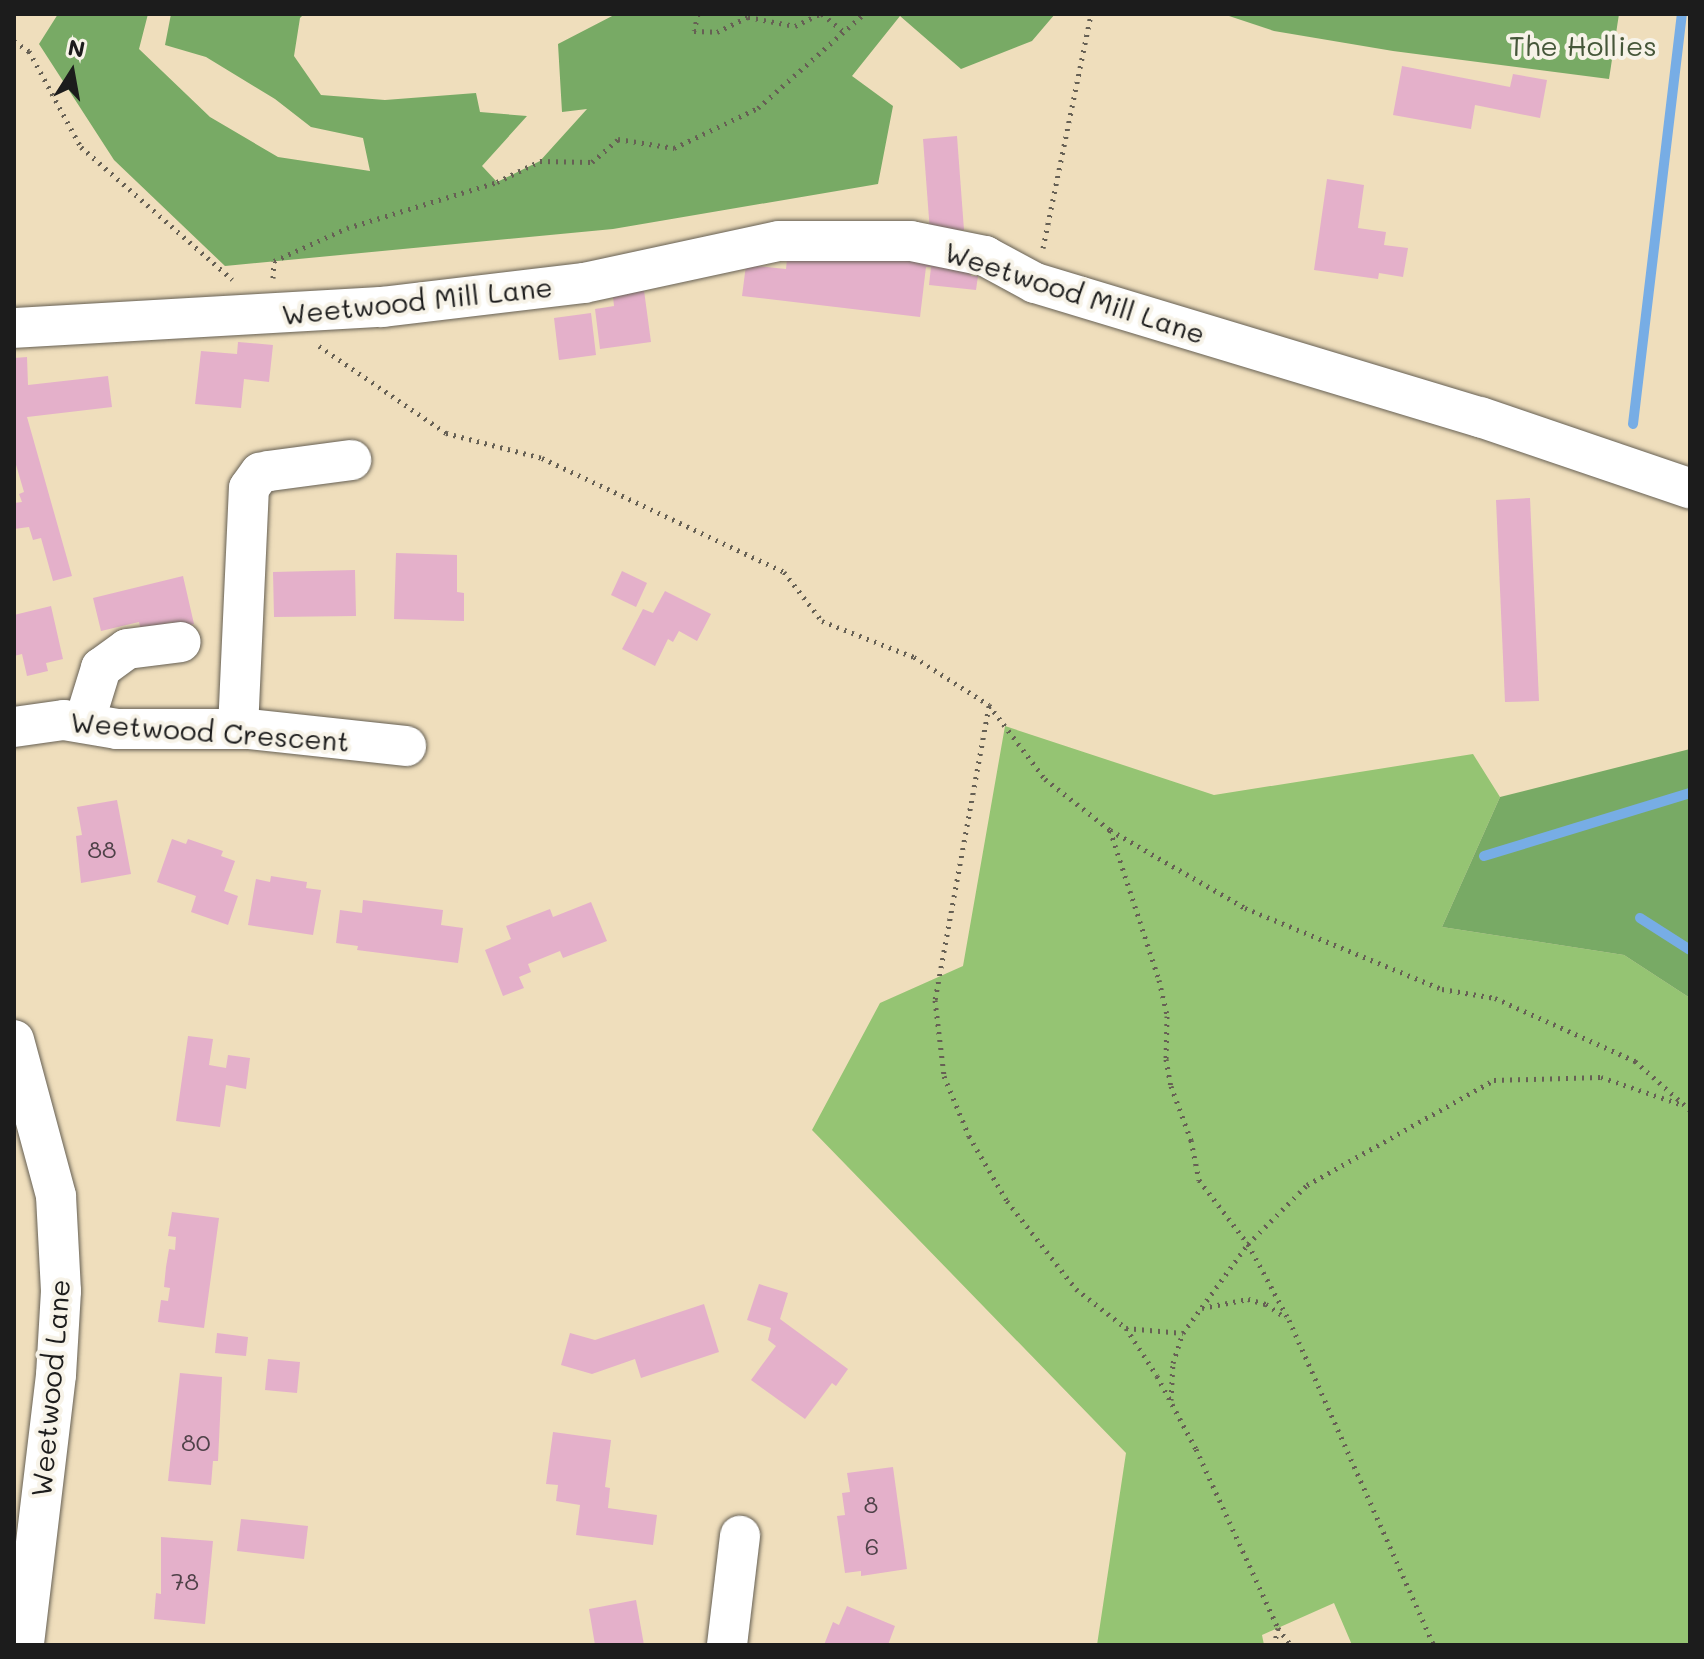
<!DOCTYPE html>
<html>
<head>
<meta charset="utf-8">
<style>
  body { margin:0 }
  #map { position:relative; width:1704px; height:1659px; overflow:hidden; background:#efdebc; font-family:Mali,sans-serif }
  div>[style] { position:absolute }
  .green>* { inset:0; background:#95c473 }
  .forest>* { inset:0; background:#78aa65 }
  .stream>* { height:10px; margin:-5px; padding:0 5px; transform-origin:5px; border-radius:5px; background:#77ade5 }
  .building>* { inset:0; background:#e4b0ca }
  .path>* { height:5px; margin-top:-2.5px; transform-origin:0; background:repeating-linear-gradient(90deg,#666054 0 2px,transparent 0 8px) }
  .roads { filter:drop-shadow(0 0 2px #666054) drop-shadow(0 0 2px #666054) }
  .minor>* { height:40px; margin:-20px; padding:0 20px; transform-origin:20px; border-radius:20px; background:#fff }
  span { translate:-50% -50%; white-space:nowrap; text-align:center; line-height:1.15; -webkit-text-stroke:8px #f7f3e8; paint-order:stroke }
  .number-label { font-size:24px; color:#4e4148 }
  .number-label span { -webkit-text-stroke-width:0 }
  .park-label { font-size:28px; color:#46573a }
  .street-label { font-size:28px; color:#1c1c1c }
  .frame { position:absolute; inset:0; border:16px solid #1c1c1c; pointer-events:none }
  .north { position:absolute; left:32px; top:32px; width:80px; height:80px; -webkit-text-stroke:6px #f7f3e8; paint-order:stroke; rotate:11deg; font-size:22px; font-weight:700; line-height:32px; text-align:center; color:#1c1c1c }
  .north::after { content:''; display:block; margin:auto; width:28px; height:36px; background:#1c1c1c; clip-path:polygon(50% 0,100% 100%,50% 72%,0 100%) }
</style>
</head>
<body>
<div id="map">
  <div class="green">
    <i style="clip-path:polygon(1005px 726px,1214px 795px,1473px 754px,1500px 797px,1442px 927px,1624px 955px,1690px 998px,1690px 1645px,1352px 1645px,1334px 1603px,1262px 1635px,1264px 1645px,1097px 1645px,1126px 1453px,812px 1130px,880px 1003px,963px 966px)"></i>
  </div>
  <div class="forest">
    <i style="clip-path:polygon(58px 14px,148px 14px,139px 49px,210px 117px,278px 157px,370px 171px,363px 138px,311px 127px,275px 99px,206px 57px,165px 45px,171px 14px,304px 14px,300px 18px,294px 56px,321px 95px,385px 100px,476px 93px,480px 112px,527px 116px,482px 166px,497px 182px,540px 161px,587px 109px,562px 112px,558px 44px,616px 14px,1055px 14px,1032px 41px,961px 69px,900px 16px,852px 76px,893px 106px,878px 184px,613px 229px,225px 266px,114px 160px,39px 44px)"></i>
    <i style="clip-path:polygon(1223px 14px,1619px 14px,1609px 79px,1393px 51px,1274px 31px)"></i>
    <i style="clip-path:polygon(1690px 749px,1690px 998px,1624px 955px,1442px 927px,1500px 797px)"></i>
  </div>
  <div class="stream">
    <i style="left:1633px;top:424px;width:413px;rotate:-83.2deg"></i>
    <i style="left:1484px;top:856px;width:215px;rotate:-17deg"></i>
    <i style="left:1640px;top:918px;width:59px;rotate:32.6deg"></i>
  </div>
  <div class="building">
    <i style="clip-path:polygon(1402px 66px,1510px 87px,1513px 74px,1547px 80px,1540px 118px,1475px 105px,1471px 129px,1393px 115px)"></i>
    <i style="clip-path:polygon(957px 136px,964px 230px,930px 232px,923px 139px)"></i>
    <i style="clip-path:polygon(1327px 179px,1364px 185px,1358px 228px,1386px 232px,1384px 245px,1408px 248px,1403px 277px,1379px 273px,1378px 279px,1314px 270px)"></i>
    <i style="clip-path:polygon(788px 249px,901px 261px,902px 249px,973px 258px,971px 276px,978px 276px,976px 290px,929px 285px,931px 267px,926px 267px,920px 317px,742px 296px,746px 265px,786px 269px)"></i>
    <i style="clip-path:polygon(643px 283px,651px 342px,600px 349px,595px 309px,614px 306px,612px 287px)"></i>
    <i style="clip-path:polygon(591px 313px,596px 355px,559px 360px,554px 318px)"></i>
    <i style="clip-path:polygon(238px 342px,273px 345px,269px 382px,244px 379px,241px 408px,195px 404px,201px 351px,237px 354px)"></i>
    <i style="clip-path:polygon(27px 357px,28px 385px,108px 376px,112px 407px,27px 417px,72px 576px,53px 581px,41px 538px,33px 540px,29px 527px,14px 529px,14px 503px,22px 502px,19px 494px,24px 492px,14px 458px,14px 358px)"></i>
    <i style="clip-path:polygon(1530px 498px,1539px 701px,1505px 702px,1496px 500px)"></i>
    <i style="clip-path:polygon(396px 553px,457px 555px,457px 592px,464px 593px,464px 621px,394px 619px)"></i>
    <i style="clip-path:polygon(355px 570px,356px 616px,274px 617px,273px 572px)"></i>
    <i style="clip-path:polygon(622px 571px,647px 583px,636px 607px,611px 595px)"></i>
    <i style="clip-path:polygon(183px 576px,194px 624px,173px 629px,172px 622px,141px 630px,139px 622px,101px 631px,93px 598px)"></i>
    <i style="clip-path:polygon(665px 591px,711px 614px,697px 641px,679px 631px,673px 642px,668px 639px,655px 666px,622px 649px,643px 609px,653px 613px)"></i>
    <i style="clip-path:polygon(51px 606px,63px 659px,46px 663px,48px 671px,27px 676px,22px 654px,14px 656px,14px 615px)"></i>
    <i style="clip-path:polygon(117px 800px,131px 874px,81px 883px,76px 836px,82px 835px,77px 807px)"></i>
    <i style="clip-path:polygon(172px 839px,186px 844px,188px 839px,223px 851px,221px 856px,235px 861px,224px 891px,238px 896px,228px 925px,191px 912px,196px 896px,157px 882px)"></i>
    <i style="clip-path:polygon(271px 876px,307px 882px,306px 888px,321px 890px,313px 935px,248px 925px,256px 879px,270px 882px)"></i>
    <i style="clip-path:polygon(363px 900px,443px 910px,441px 925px,463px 928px,458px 963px,357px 950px,358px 946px,336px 943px,340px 910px,362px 913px)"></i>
    <i style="clip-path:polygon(591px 902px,607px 941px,563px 958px,560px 951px,528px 964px,531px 972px,519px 977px,524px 988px,503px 996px,485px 950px,511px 939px,506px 926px,550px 909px,553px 917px)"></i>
    <i style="clip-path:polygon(188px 1036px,213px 1039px,209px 1065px,226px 1068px,228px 1055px,250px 1058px,246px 1089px,226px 1085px,220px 1127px,176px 1121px)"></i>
    <i style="clip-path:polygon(172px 1212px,219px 1218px,204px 1328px,158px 1322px,161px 1300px,168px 1301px,170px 1288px,164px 1287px,166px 1267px,169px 1249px,175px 1250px,176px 1237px,168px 1236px)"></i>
    <i style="clip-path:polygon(759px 1284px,788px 1293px,780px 1319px,848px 1369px,836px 1386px,832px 1383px,805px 1419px,751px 1380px,776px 1346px,768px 1340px,771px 1328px,747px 1320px)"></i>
    <i style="clip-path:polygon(704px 1304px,719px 1352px,641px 1378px,635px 1359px,592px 1374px,561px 1365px,570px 1333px,595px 1340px)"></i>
    <i style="clip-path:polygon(217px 1333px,248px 1337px,246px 1356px,215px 1353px)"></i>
    <i style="clip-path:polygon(268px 1359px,300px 1362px,297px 1393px,265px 1390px)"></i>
    <i style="clip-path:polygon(180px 1373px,222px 1377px,218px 1461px,213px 1461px,211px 1485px,168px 1481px)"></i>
    <i style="clip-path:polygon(553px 1432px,611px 1440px,605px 1487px,610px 1488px,608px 1508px,657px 1515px,653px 1545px,576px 1535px,580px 1505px,556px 1501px,558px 1485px,546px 1484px)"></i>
    <i style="clip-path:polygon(893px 1467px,907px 1569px,861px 1576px,861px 1571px,845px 1573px,837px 1516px,845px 1515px,842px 1493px,850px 1492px,847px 1473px)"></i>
    <i style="clip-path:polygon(241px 1519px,308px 1526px,304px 1559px,237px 1551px)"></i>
    <i style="clip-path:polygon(161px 1537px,213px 1541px,205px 1624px,154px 1619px,156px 1593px,161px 1594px)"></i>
    <i style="clip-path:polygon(636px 1600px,644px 1645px,595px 1645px,589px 1609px)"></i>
    <i style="clip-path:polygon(847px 1606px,895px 1626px,888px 1645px,824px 1645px,833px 1622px,839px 1625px)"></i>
  </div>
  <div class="path">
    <i style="left:698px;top:14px;width:17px;rotate:103deg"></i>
    <i style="left:694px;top:31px;width:23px;rotate:2deg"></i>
    <i style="left:717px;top:32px;width:34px;rotate:-26deg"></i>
    <i style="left:748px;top:17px;width:48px;rotate:10.8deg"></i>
    <i style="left:795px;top:26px;width:28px;rotate:-26deg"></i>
    <i style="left:822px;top:14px;width:28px;rotate:39deg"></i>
    <i style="left:14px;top:41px;width:18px;rotate:34deg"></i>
    <i style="left:29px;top:51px;width:109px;rotate:61.6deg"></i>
    <i style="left:81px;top:147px;width:201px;rotate:41.2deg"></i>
    <i style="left:1043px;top:248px;width:239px;rotate:-78.4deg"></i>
    <i style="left:273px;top:278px;width:17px;rotate:-87deg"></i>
    <i style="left:274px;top:261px;width:80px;rotate:-24.3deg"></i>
    <i style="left:347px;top:228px;width:157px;rotate:-17deg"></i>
    <i style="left:497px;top:182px;width:48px;rotate:-26deg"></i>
    <i style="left:540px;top:161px;width:52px;rotate:1.1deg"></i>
    <i style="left:592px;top:162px;width:35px;rotate:-41deg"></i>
    <i style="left:618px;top:139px;width:57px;rotate:9.1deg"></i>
    <i style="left:674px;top:148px;width:93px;rotate:-25.5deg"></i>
    <i style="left:758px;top:108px;width:142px;rotate:-41.6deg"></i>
    <i style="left:319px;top:346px;width:154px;rotate:34.4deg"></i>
    <i style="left:446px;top:433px;width:99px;rotate:14.6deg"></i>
    <i style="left:542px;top:458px;width:268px;rotate:25.2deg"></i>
    <i style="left:784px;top:572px;width:62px;rotate:52.2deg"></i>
    <i style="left:822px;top:621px;width:99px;rotate:21.4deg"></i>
    <i style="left:914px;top:657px;width:89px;rotate:32.6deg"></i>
    <i style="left:989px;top:705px;width:93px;rotate:52.9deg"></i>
    <i style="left:1045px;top:779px;width:83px;rotate:38.1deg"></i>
    <i style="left:1110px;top:830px;width:156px;rotate:30deg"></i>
    <i style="left:1245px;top:908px;width:213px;rotate:22.4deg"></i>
    <i style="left:1442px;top:989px;width:54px;rotate:9.6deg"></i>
    <i style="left:1495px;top:998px;width:154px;rotate:24.2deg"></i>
    <i style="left:1635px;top:1061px;width:74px;rotate:41.7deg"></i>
    <i style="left:989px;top:706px;width:299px;rotate:100.4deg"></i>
    <i style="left:935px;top:1000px;width:77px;rotate:83.2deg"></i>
    <i style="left:944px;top:1076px;width:65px;rotate:67.4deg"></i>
    <i style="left:969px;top:1136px;width:75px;rotate:59.7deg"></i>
    <i style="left:1007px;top:1201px;width:112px;rotate:51.9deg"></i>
    <i style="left:1076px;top:1289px;width:63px;rotate:38deg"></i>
    <i style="left:1126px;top:1328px;width:57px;rotate:57.1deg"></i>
    <i style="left:1157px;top:1376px;width:83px;rotate:61.9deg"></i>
    <i style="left:1196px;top:1449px;width:197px;rotate:65.4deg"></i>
    <i style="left:1278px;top:1628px;width:17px;rotate:103deg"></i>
    <i style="left:1110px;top:830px;width:158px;rotate:71.9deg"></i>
    <i style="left:1159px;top:980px;width:37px;rotate:77deg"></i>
    <i style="left:1167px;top:1016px;width:43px;rotate:91.3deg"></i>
    <i style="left:1166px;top:1059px;width:27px;rotate:80deg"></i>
    <i style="left:1171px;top:1086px;width:58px;rotate:69.7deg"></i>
    <i style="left:1191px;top:1140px;width:41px;rotate:78.7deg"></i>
    <i style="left:1199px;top:1180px;width:81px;rotate:52.6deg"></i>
    <i style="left:1248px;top:1244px;width:86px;rotate:61.7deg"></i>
    <i style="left:1289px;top:1320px;width:356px;rotate:66deg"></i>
    <i style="left:1202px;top:1308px;width:47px;rotate:-11.1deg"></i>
    <i style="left:1248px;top:1299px;width:19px;rotate:16deg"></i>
    <i style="left:1266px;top:1304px;width:24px;rotate:35deg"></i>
    <i style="left:1126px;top:1328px;width:57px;rotate:5deg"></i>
    <i style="left:1171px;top:1400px;width:37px;rotate:-87deg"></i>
    <i style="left:1173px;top:1363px;width:32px;rotate:-72deg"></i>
    <i style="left:1183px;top:1333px;width:110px;rotate:-53.9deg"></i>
    <i style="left:1248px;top:1244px;width:83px;rotate:-45deg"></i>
    <i style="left:1307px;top:1185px;width:214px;rotate:-29.3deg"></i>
    <i style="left:1494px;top:1080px;width:107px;rotate:-1.6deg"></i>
    <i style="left:1601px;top:1077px;width:87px;rotate:18.9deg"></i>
    <i style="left:1278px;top:1628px;width:21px;rotate:53deg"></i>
  </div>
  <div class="roads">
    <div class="minor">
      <i style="left:14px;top:328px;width:369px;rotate:-3.3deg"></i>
      <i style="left:382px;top:307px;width:203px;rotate:-6.8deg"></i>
      <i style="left:584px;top:283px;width:199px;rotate:-12.2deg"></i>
      <i style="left:779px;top:241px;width:132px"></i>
      <i style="left:911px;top:241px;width:76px;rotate:11.5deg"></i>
      <i style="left:985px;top:256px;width:57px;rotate:28.4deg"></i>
      <i style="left:1035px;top:283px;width:465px;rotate:16.8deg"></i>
      <i style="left:1480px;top:417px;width:221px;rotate:18.8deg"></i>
      <i style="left:84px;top:723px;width:58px;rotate:-72.8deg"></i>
      <i style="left:101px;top:668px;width:32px;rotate:-36deg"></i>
      <i style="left:127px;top:649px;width:54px;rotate:-7.4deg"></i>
      <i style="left:14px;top:727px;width:50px;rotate:-8deg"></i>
      <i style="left:64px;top:720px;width:54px;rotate:9.6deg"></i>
      <i style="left:117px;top:729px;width:132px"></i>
      <i style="left:249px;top:729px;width:158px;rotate:6.2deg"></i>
      <i style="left:238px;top:729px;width:241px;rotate:-87.4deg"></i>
      <i style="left:249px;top:488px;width:19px;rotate:-54deg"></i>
      <i style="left:260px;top:473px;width:9px;rotate:-13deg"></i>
      <i style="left:269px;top:471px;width:83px;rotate:-7.6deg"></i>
      <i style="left:14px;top:1040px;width:162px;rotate:74.9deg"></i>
      <i style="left:56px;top:1196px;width:95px;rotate:87deg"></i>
      <i style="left:61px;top:1291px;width:84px;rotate:93.4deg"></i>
      <i style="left:56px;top:1375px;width:272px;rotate:96.8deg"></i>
      <i style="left:727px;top:1645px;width:110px;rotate:-83.2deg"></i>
    </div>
  </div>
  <div class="number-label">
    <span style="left:102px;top:849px">88</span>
    <span style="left:196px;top:1442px">80</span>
    <span style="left:871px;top:1504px">8</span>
    <span style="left:872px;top:1546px">6</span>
    <span style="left:185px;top:1581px">78</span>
  </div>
  <div class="park-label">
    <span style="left:1583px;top:45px">The Hollies</span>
  </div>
  <div class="street-label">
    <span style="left:1075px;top:292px;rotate:18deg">Weetwood Mill Lane</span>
    <span style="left:417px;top:300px;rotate:-6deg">Weetwood Mill Lane</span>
    <span style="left:210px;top:731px;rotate:4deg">Weetwood Crescent</span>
    <span style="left:50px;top:1388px;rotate:-85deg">Weetwood Lane</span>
  </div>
  <div class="frame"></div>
  <div class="north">N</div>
</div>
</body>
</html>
